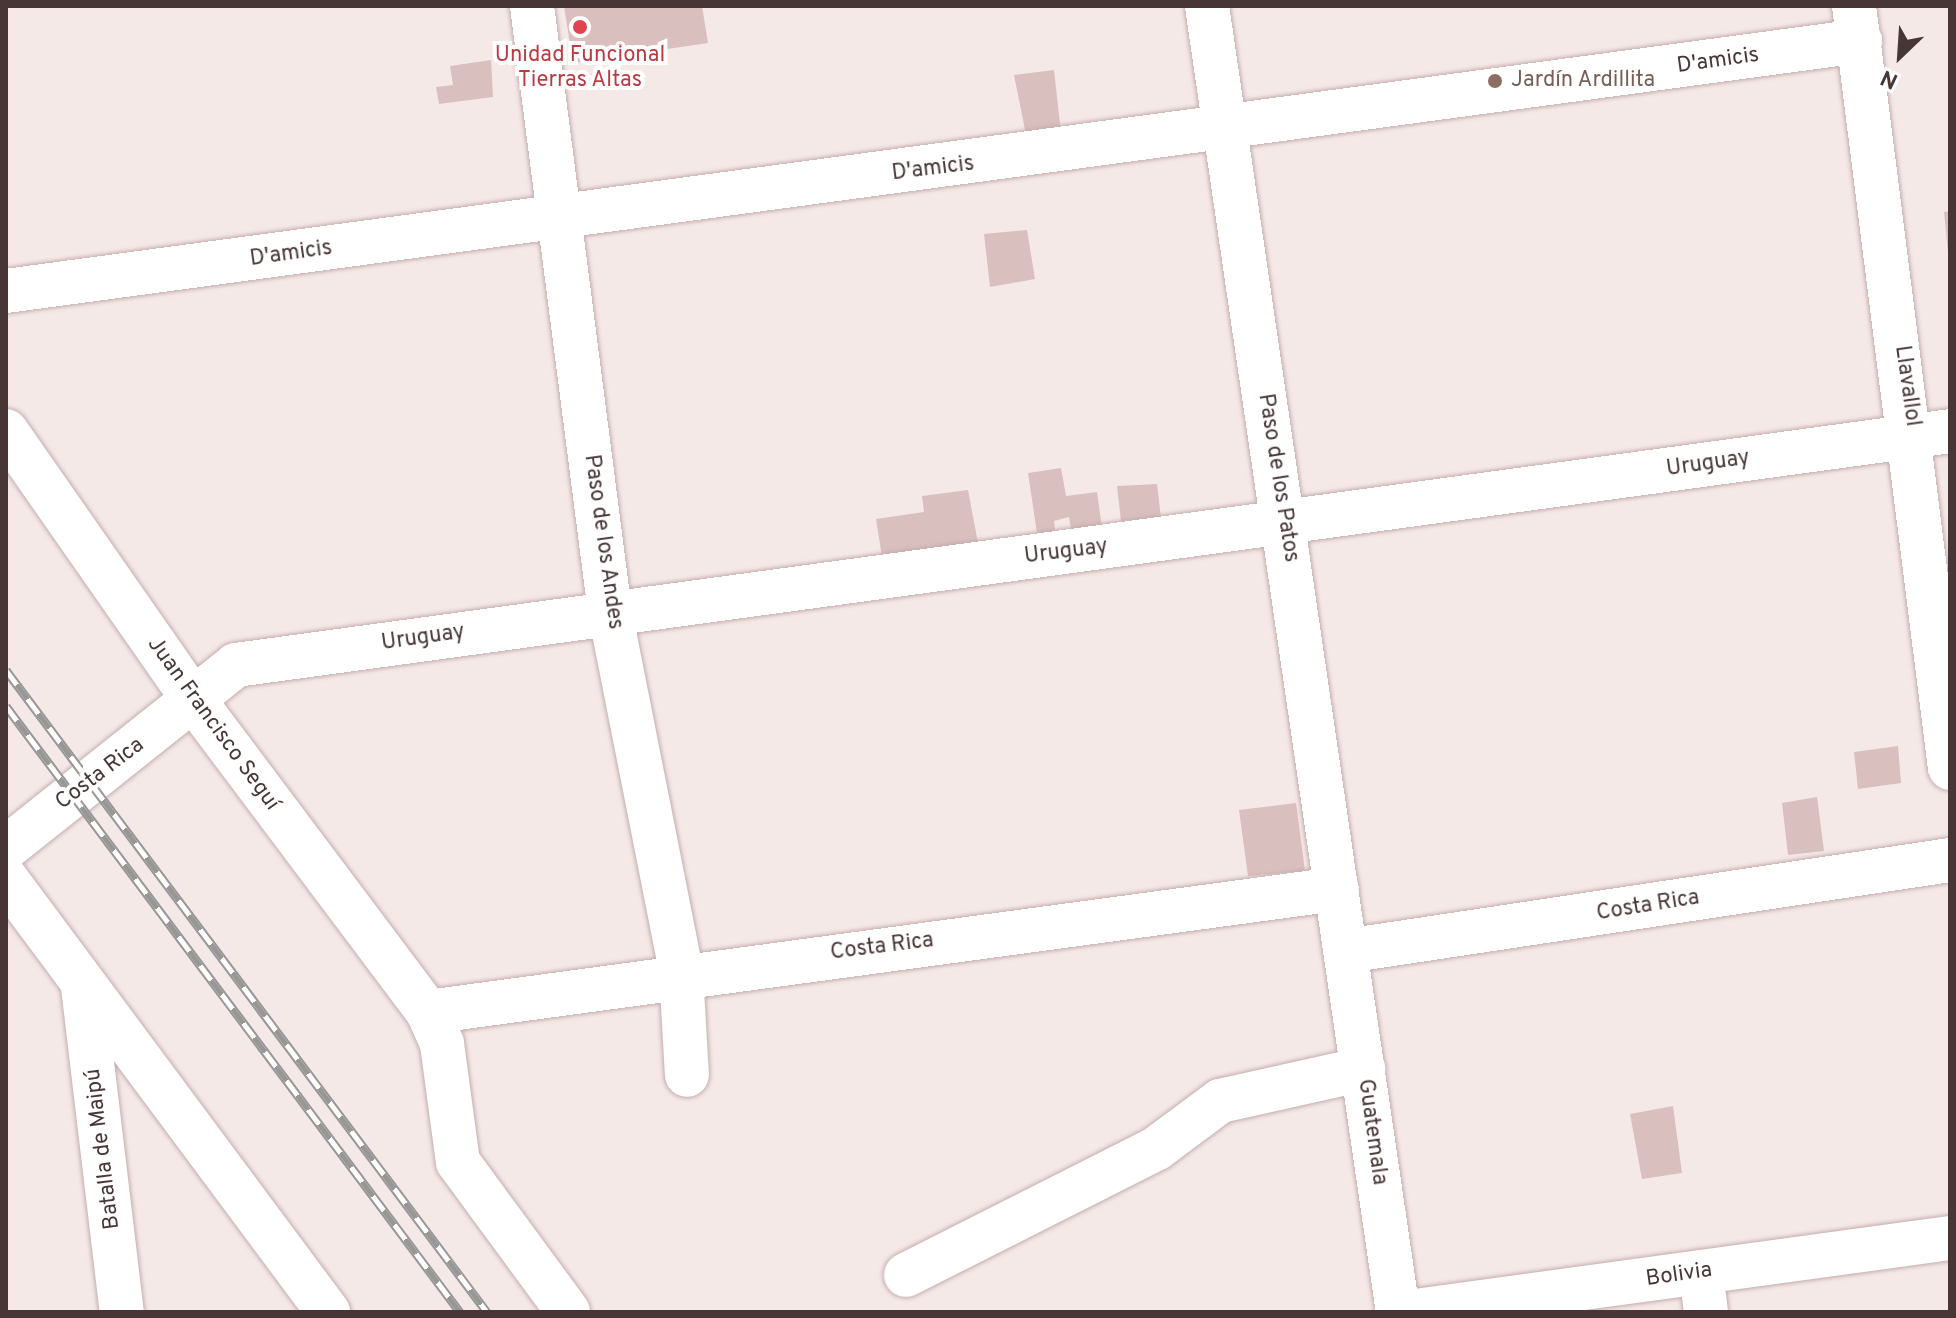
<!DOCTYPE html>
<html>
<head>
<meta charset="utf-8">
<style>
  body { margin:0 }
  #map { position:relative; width:1956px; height:1318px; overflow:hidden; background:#f5e9e8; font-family:Overpass,sans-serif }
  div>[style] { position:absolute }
  .building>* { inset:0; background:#dabfbf }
  .roads { filter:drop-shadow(0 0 2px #c4aeac) drop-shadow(0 0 2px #c4aeac) }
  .minor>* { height:44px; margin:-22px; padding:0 22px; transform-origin:22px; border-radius:22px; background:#fff }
  .rail>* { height:9px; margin-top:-4.5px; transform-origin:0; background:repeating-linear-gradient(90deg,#fff 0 18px,#979797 0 36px); box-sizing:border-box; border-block:2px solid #979797 }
  .dots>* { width:22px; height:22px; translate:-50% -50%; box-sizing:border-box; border:4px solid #fff; border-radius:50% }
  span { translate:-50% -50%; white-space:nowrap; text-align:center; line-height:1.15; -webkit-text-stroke:8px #fff; paint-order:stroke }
  .health-label { font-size:22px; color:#be3a42 }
  .street-label { font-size:22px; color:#483636 }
  .education-label { font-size:22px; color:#785e54 }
  .left { translate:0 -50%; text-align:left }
  .frame { position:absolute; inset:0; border:8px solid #483636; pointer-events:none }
  .north { position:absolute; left:1860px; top:16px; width:80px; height:80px; -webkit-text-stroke:6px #fff; paint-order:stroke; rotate:205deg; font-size:22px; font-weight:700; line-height:32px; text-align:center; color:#483636 }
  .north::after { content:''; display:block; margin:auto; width:28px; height:36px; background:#483636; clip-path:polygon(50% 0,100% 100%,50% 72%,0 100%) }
</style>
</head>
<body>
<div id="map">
  <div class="building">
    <i style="clip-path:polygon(564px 6px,702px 6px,708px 43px,573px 63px)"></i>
    <i style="clip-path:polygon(491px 60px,493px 97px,439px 104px,436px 87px,453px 85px,450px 66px)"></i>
    <i style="clip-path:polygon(1054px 70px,1061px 133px,1027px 140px,1014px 75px)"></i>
    <i style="clip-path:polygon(1950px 211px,1950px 252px,1948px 252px,1944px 212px)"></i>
    <i style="clip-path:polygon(1027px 230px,1035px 279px,990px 287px,984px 234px)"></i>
    <i style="clip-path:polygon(1061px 468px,1066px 496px,1097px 492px,1103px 535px,1073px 540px,1069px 517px,1054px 521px,1056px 538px,1038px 540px,1028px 473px)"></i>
    <i style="clip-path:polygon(1157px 484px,1161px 518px,1121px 521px,1117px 486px)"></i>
    <i style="clip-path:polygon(968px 490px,978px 543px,883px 563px,876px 519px,924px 512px,922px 496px)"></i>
    <i style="clip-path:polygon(1898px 746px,1901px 783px,1858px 789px,1854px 752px)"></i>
    <i style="clip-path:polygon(1817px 797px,1824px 851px,1788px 855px,1782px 803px)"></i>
    <i style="clip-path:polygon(1296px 803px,1305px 871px,1248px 876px,1239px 810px)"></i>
    <i style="clip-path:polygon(1673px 1106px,1682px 1173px,1642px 1179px,1630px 1114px)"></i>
  </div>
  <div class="roads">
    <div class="minor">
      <i style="left:532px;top:6px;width:611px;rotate:82.67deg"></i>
      <i style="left:610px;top:612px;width:367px;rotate:78.8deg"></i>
      <i style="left:681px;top:972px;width:103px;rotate:86.7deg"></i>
      <i style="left:1207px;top:6px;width:1320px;rotate:81.68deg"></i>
      <i style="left:1854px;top:6px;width:768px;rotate:82.82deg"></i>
      <i style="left:6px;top:291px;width:1871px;rotate:-7.68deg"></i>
      <i style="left:6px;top:431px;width:327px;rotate:55.1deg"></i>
      <i style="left:193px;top:699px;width:391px;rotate:53.1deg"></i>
      <i style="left:428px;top:1012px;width:35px;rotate:66deg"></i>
      <i style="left:442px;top:1044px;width:119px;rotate:82.3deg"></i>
      <i style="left:458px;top:1162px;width:186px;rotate:53.7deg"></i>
      <i style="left:6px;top:848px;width:294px;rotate:-38.5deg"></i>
      <i style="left:236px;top:665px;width:1730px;rotate:-7.77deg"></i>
      <i style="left:6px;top:879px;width:540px;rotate:53.36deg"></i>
      <i style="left:1346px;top:951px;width:611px;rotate:-8.57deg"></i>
      <i style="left:83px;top:987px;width:327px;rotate:83.2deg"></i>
      <i style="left:428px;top:1012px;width:917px;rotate:-7.71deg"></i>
      <i style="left:1701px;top:1272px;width:40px;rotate:82.9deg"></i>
      <i style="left:906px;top:1275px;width:281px;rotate:-26.8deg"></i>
      <i style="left:1157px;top:1148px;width:79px;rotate:-36.7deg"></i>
      <i style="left:1220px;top:1101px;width:147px;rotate:-12.6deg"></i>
      <i style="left:1408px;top:1312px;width:547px;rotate:-7.77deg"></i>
    </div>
  </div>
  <div class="rail">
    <i style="left:6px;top:670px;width:802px;rotate:53.16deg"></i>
    <i style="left:6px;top:706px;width:757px;rotate:53.16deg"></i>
  </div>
  <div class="dots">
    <i style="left:580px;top:27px;background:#e0444e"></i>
    <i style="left:1495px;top:81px;background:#8d6e63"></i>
  </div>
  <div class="health-label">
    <span style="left:580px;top:68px">Unidad Funcional<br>Tierras Altas</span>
  </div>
  <div class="street-label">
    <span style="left:1718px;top:61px;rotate:-8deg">D'amicis</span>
    <span style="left:933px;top:169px;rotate:-7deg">D'amicis</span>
    <span style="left:291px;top:254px;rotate:-8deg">D'amicis</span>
    <span style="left:1907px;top:386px;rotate:82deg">Llavallol</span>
    <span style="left:1708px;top:464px;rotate:-8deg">Uruguay</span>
    <span style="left:1278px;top:478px;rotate:81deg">Paso de los Patos</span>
    <span style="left:603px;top:542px;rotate:82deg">Paso de los Andes</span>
    <span style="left:1066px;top:552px;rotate:-7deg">Uruguay</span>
    <span style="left:423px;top:638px;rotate:-8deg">Uruguay</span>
    <span style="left:213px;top:724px;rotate:54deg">Juan Francisco Seguí</span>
    <span style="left:100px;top:774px;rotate:-37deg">Costa Rica</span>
    <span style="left:1648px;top:906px;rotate:-9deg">Costa Rica</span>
    <span style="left:882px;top:947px;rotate:-7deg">Costa Rica</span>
    <span style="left:1372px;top:1132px;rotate:82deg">Guatemala</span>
    <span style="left:103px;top:1149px;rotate:-97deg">Batalla de Maipú</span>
    <span style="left:1679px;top:1275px;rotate:-8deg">Bolivia</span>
  </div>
  <div class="education-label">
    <span class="left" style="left:1511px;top:81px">Jardín Ardillita</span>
  </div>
  <div class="frame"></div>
  <div class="north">N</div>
</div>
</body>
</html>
